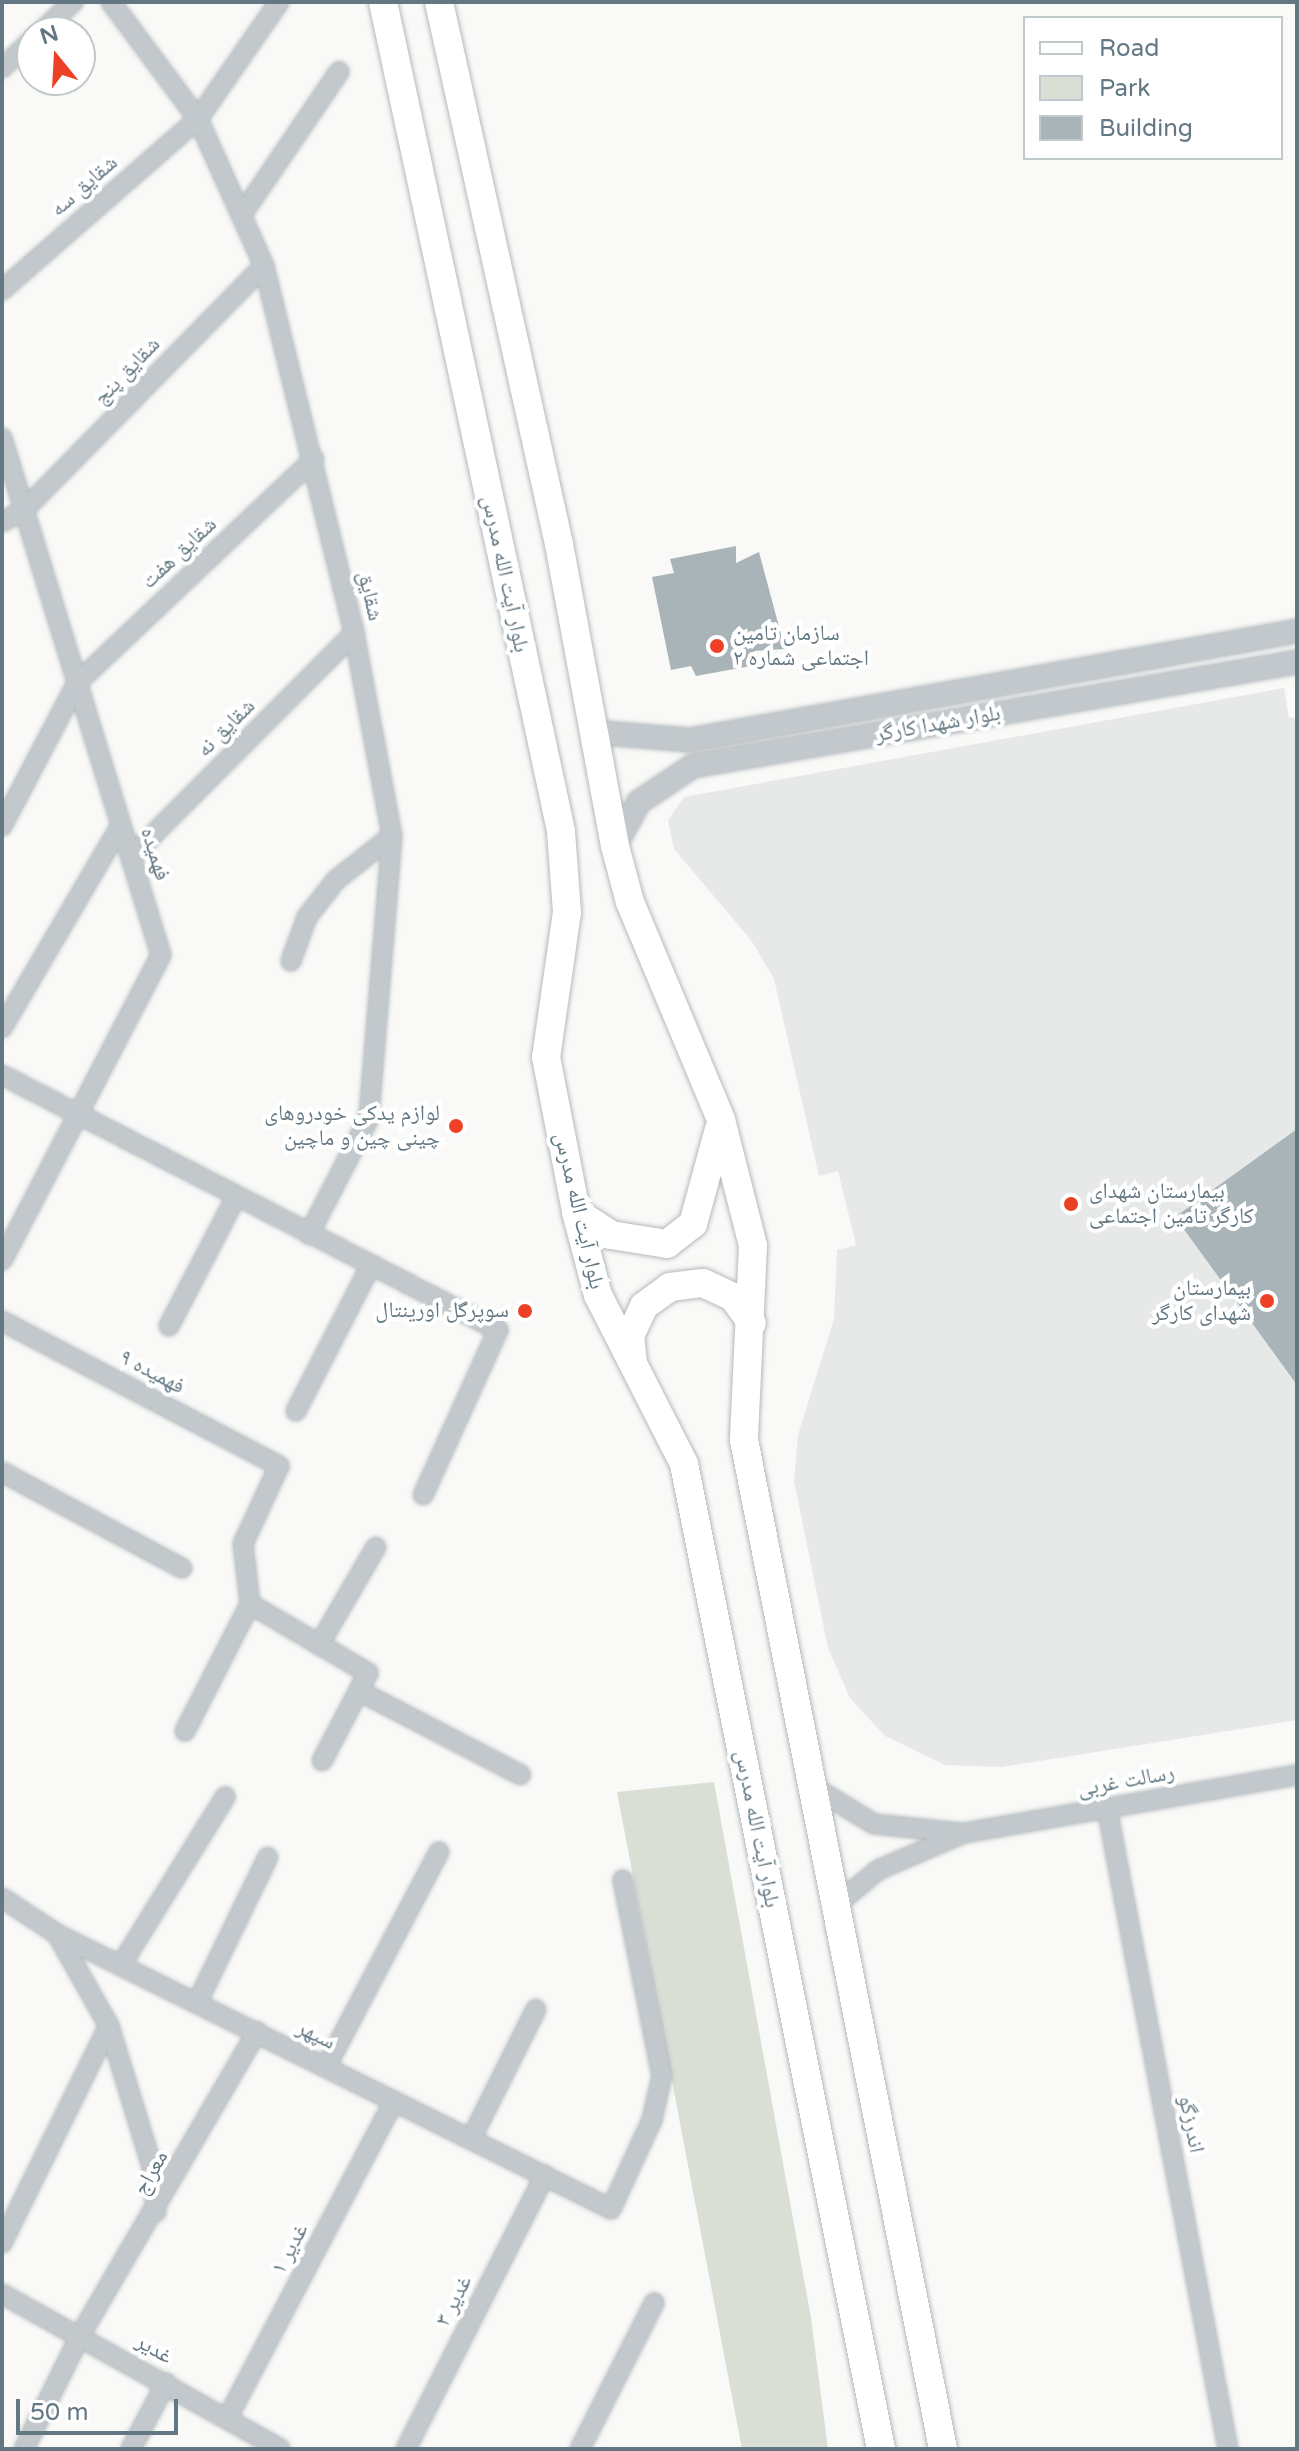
<!DOCTYPE html>
<html>
<head>
<meta charset="utf-8">
<style>
  body { margin:0 }
  #map { position:relative; width:1299px; height:2451px; overflow:hidden; background:#f9f9f7; font-family:"Varela Round","Noto Naskh Arabic",sans-serif }
  div>[style] { position:absolute }
  .built>* { inset:0; background:#e7e9e8 }
  .green>* { inset:0; background:#dadfd6 }
  .building>* { inset:0; background:#a9b4b9 }
  .roads { filter:drop-shadow(0 0 2px #b3babe) drop-shadow(0 0 2px #b3babe) }
  .minor>* { height:18px; margin:-9px; padding:0 9px; transform-origin:9px; border-radius:9px; background:#c2c8cb }
  .tertiary>* { height:22px; margin:-11px; padding:0 11px; transform-origin:11px; border-radius:11px; background:#c2c8cb }
  .primary>* { height:28px; margin:-14px; padding:0 14px; transform-origin:14px; border-radius:14px; background:#fff }
  .dots>* { width:22px; height:22px; translate:-50% -50%; box-sizing:border-box; border:4px solid #fff; border-radius:50% }
  span { translate:-50% -50%; white-space:nowrap; text-align:center; line-height:1.15; -webkit-text-stroke:8px #fff; paint-order:stroke }
  .street-label { font-size:22px; color:#637883 }
  .poi-label { font-size:22px; color:#637883 }
  .left { translate:0 -50%; text-align:left }
  .right { translate:-100% -50%; text-align:right }
  .frame { position:absolute; inset:0; border:4px solid #637883; pointer-events:none }
  .legend { position:absolute; left:1023px; top:16px; width:260px; height:144px; box-sizing:border-box; background:#fff; border:2px solid #c1c9cd; margin:0; padding:10px 14px; list-style:none; font-size:24px; color:#637883 }
  .legend li { display:flex; align-items:center; gap:16px; height:40px }
  .legend b { width:40px; border:2px solid #c1c9cd }
  .north { position:absolute; left:16px; top:16px; width:80px; height:80px; box-sizing:border-box; background:#fff; border:2px solid #c1c9cd; border-radius:50%; rotate:342deg; font-size:22px; font-weight:700; line-height:32px; text-align:center; color:#637883 }
  .north::after { content:''; display:block; margin:auto; width:28px; height:36px; background:#ec4124; clip-path:polygon(50% 0,100% 100%,50% 72%,0 100%) }
  .scale { position:absolute; left:16px; top:2399px; width:162px; height:36px; box-sizing:border-box; border:4px solid #637883; border-top:0; padding-left:10px; font-size:24px; line-height:28px; white-space:nowrap; color:#637883; -webkit-text-stroke:6px #fff; paint-order:stroke }
</style>
</head>
<body>
<div id="map">
  <div class="built">
    <i style="clip-path:polygon(1284px 688px,1289px 718px,1297px 717px,1297px 1720px,1002px 1767px,945px 1765px,885px 1736px,850px 1698px,828px 1648px,794px 1481px,798px 1435px,834px 1319px,837px 1250px,856px 1245px,838px 1171px,819px 1176px,774px 979px,751px 940px,674px 849px,668px 820px,684px 797px)"></i>
  </div>
  <div class="green">
    <i style="clip-path:polygon(714px 1782px,811px 2318px,828px 2449px,742px 2449px,617px 1792px)"></i>
  </div>
  <div class="building">
    <i style="clip-path:polygon(736px 546px,736px 563px,759px 552px,785px 649px,754px 651px,756px 665px,696px 676px,691px 666px,671px 670px,652px 577px,674px 573px,670px 559px)"></i>
    <i style="clip-path:polygon(1297px 1129px,1297px 1385px,1175px 1217px)"></i>
  </div>
  <div class="roads">
    <div class="minor">
      <i style="left:111px;top:2px;width:146px;rotate:53.4deg"></i>
      <i style="left:198px;top:119px;width:161px;rotate:65.8deg"></i>
      <i style="left:264px;top:266px;width:378px;rotate:76.2deg"></i>
      <i style="left:354px;top:633px;width:207px;rotate:79.4deg"></i>
      <i style="left:392px;top:836px;width:283px;rotate:94.7deg"></i>
      <i style="left:369px;top:1118px;width:131px;rotate:117.3deg"></i>
      <i style="left:41px;top:32px;width:44px;rotate:-43.2deg"></i>
      <i style="left:2px;top:68px;width:41px;rotate:-43deg"></i>
      <i style="left:243px;top:213px;width:171px;rotate:-55.8deg"></i>
      <i style="left:2px;top:290px;width:260px;rotate:-41.1deg"></i>
      <i style="left:198px;top:119px;width:142px;rotate:-55.3deg"></i>
      <i style="left:2px;top:438px;width:541px;rotate:72.91deg"></i>
      <i style="left:161px;top:955px;width:344px;rotate:117.5deg"></i>
      <i style="left:2px;top:522px;width:25px;rotate:-29deg"></i>
      <i style="left:24px;top:510px;width:342px;rotate:-45.5deg"></i>
      <i style="left:2px;top:826px;width:161px;rotate:-62.3deg"></i>
      <i style="left:77px;top:683px;width:326px;rotate:-43.4deg"></i>
      <i style="left:131px;top:857px;width:316px;rotate:-45.1deg"></i>
      <i style="left:291px;top:961px;width:47px;rotate:-70deg"></i>
      <i style="left:307px;top:917px;width:47px;rotate:-51.9deg"></i>
      <i style="left:336px;top:880px;width:71px;rotate:-38.2deg"></i>
      <i style="left:2px;top:1028px;width:235px;rotate:-59.6deg"></i>
      <i style="left:2px;top:1075px;width:558px;rotate:27.21deg"></i>
      <i style="left:498px;top:1330px;width:181px;rotate:114.4deg"></i>
      <i style="left:2px;top:1321px;width:313px;rotate:27.6deg"></i>
      <i style="left:279px;top:1466px;width:86px;rotate:114.8deg"></i>
      <i style="left:243px;top:1544px;width:60px;rotate:83.3deg"></i>
      <i style="left:250px;top:1604px;width:143px;rotate:117.1deg"></i>
      <i style="left:169px;top:1326px;width:145px;rotate:-62.6deg"></i>
      <i style="left:296px;top:1411px;width:164px;rotate:-62.8deg"></i>
      <i style="left:2px;top:1472px;width:204px;rotate:28.1deg"></i>
      <i style="left:250px;top:1604px;width:137px;rotate:30.3deg"></i>
      <i style="left:368px;top:1673px;width:99px;rotate:117.6deg"></i>
      <i style="left:319px;top:1645px;width:113px;rotate:-59.8deg"></i>
      <i style="left:359px;top:1691px;width:182px;rotate:27.4deg"></i>
      <i style="left:815px;top:1788px;width:69px;rotate:31.4deg"></i>
      <i style="left:874px;top:1824px;width:87px;rotate:5.9deg"></i>
      <i style="left:1107px;top:1808px;width:652px;rotate:79.31deg"></i>
      <i style="left:2px;top:1898px;width:66px;rotate:33.2deg"></i>
      <i style="left:57px;top:1934px;width:618px;rotate:26.4deg"></i>
      <i style="left:611px;top:2209px;width:98px;rotate:-65.3deg"></i>
      <i style="left:652px;top:2120px;width:45px;rotate:-77.2deg"></i>
      <i style="left:662px;top:2076px;width:200px;rotate:-101.3deg"></i>
      <i style="left:836px;top:1905px;width:55px;rotate:-39.8deg"></i>
      <i style="left:878px;top:1870px;width:94px;rotate:-23.3deg"></i>
      <i style="left:964px;top:1833px;width:338px;rotate:-9.9deg"></i>
      <i style="left:57px;top:1934px;width:106px;rotate:60.5deg"></i>
      <i style="left:109px;top:2026px;width:147px;rotate:73deg"></i>
      <i style="left:152px;top:2167px;width:45px;rotate:84.9deg"></i>
      <i style="left:121px;top:1965px;width:198px;rotate:-58.2deg"></i>
      <i style="left:197px;top:2003px;width:162px;rotate:-64.1deg"></i>
      <i style="left:326px;top:2067px;width:243px;rotate:-62.3deg"></i>
      <i style="left:471px;top:2139px;width:145px;rotate:-63.4deg"></i>
      <i style="left:2px;top:2243px;width:242px;rotate:-63.8deg"></i>
      <i style="left:2px;top:2294px;width:318px;rotate:29.1deg"></i>
      <i style="left:227px;top:2419px;width:359px;rotate:-62.3deg"></i>
      <i style="left:24px;top:2449px;width:128px;rotate:-63.6deg"></i>
      <i style="left:81px;top:2334px;width:350px;rotate:-59.8deg"></i>
      <i style="left:131px;top:2449px;width:75px;rotate:-62.1deg"></i>
      <i style="left:406px;top:2449px;width:307px;rotate:-63.1deg"></i>
      <i style="left:580px;top:2449px;width:164px;rotate:-63.1deg"></i>
    </div>
    <div class="tertiary">
      <i style="left:593px;top:732px;width:96px;rotate:4.8deg"></i>
      <i style="left:689px;top:740px;width:618px;rotate:-10.16deg"></i>
      <i style="left:615px;top:846px;width:50px;rotate:-61.4deg"></i>
      <i style="left:639px;top:802px;width:65px;rotate:-33.7deg"></i>
      <i style="left:693px;top:766px;width:613px;rotate:-9.77deg"></i>
    </div>
    <div class="primary">
      <i style="left:383px;top:2px;width:848px;rotate:77.88deg"></i>
      <i style="left:561px;top:831px;width:81px;rotate:85.8deg"></i>
      <i style="left:567px;top:912px;width:147px;rotate:98.2deg"></i>
      <i style="left:546px;top:1057px;width:158px;rotate:79deg"></i>
      <i style="left:576px;top:1212px;width:86px;rotate:75.2deg"></i>
      <i style="left:598px;top:1295px;width:190px;rotate:63deg"></i>
      <i style="left:684px;top:1464px;width:1005px;rotate:78.69deg"></i>
      <i style="left:439px;top:2px;width:555px;rotate:77.52deg"></i>
      <i style="left:559px;top:544px;width:307px;rotate:79.5deg"></i>
      <i style="left:615px;top:846px;width:58px;rotate:75deg"></i>
      <i style="left:630px;top:902px;width:236px;rotate:67.3deg"></i>
      <i style="left:721px;top:1120px;width:130px;rotate:75.7deg"></i>
      <i style="left:753px;top:1246px;width:194px;rotate:92.7deg"></i>
      <i style="left:744px;top:1440px;width:1028px;rotate:78.84deg"></i>
      <i style="left:576px;top:1212px;width:42px;rotate:33.3deg"></i>
      <i style="left:611px;top:1235px;width:57px;rotate:9.1deg"></i>
      <i style="left:667px;top:1244px;width:33px;rotate:-38deg"></i>
      <i style="left:693px;top:1224px;width:98px;rotate:-74.7deg"></i>
      <i style="left:633px;top:1363px;width:27px;rotate:-96deg"></i>
      <i style="left:630px;top:1336px;width:33px;rotate:-65deg"></i>
      <i style="left:644px;top:1306px;width:32px;rotate:-36deg"></i>
      <i style="left:670px;top:1287px;width:33px;rotate:-7deg"></i>
      <i style="left:703px;top:1283px;width:33px;rotate:25deg"></i>
      <i style="left:733px;top:1297px;width:32px;rotate:54deg"></i>
    </div>
  </div>
  <div class="dots">
    <i style="left:717px;top:646px;background:#ec4124"></i>
    <i style="left:456px;top:1126px;background:#ec4124"></i>
    <i style="left:1071px;top:1204px;background:#ec4124"></i>
    <i style="left:1267px;top:1301px;background:#ec4124"></i>
    <i style="left:525px;top:1311px;background:#ec4124"></i>
  </div>
  <div class="street-label">
    <span style="left:84px;top:186px;rotate:-41deg">شقایق سه</span>
    <span style="left:127px;top:371px;rotate:-46deg">شقایق پنج</span>
    <span style="left:179px;top:553px;rotate:-43deg">شقایق هفت</span>
    <span style="left:505px;top:574px;rotate:78deg">بلوار آیت الله مدرس</span>
    <span style="left:370px;top:596px;rotate:77deg">شقایق</span>
    <span style="left:938px;top:724px;rotate:-10deg">بلوار شهدا کارگر</span>
    <span style="left:226px;top:728px;rotate:-45deg">شقایق نه</span>
    <span style="left:155px;top:854px;rotate:73deg">فهمیده</span>
    <span style="left:579px;top:1211px;rotate:77deg">بلوار آیت الله مدرس</span>
    <span style="left:152px;top:1372px;rotate:28deg">فهمیده ۹</span>
    <span style="left:1126px;top:1781px;rotate:-10deg">رسالت غربی</span>
    <span style="left:757px;top:1829px;rotate:79deg">بلوار آیت الله مدرس</span>
    <span style="left:316px;top:2035px;rotate:26deg">سپهر</span>
    <span style="left:1191px;top:2124px;rotate:79deg">اندرزگو</span>
    <span style="left:151px;top:2173px;rotate:-61deg">معراج</span>
    <span style="left:290px;top:2249px;rotate:-62deg">غدیر ۱</span>
    <span style="left:454px;top:2301px;rotate:-63deg">غدیر ۳</span>
    <span style="left:154px;top:2349px;rotate:30deg">غدیر</span>
  </div>
  <div class="poi-label">
    <span class="left" style="left:733px;top:646px">سازمان تامین<br>اجتماعی شماره ۲</span>
    <span class="right" style="left:440px;top:1126px">لوازم یدکی خودروهای<br>چینی چین و ماچین</span>
    <span class="left" style="left:1089px;top:1204px">بیمارستان شهدای<br>کارگر تامین اجتماعی</span>
    <span class="right" style="left:1251px;top:1301px">بیمارستان<br>شهدای کارگر</span>
    <span class="right" style="left:509px;top:1311px">سوپرگل اورینتال</span>
  </div>
  <div class="frame"></div>
  <ul class="legend">
  <li><b style="height:10px;background:#fff"></b>Road</li>
  <li><b style="height:22px;background:#dadfd6"></b>Park</li>
  <li><b style="height:22px;background:#a9b4b9"></b>Building</li>
  </ul>
  <div class="north">N</div>
  <div class="scale">50 m</div>
</div>
</body>
</html>
